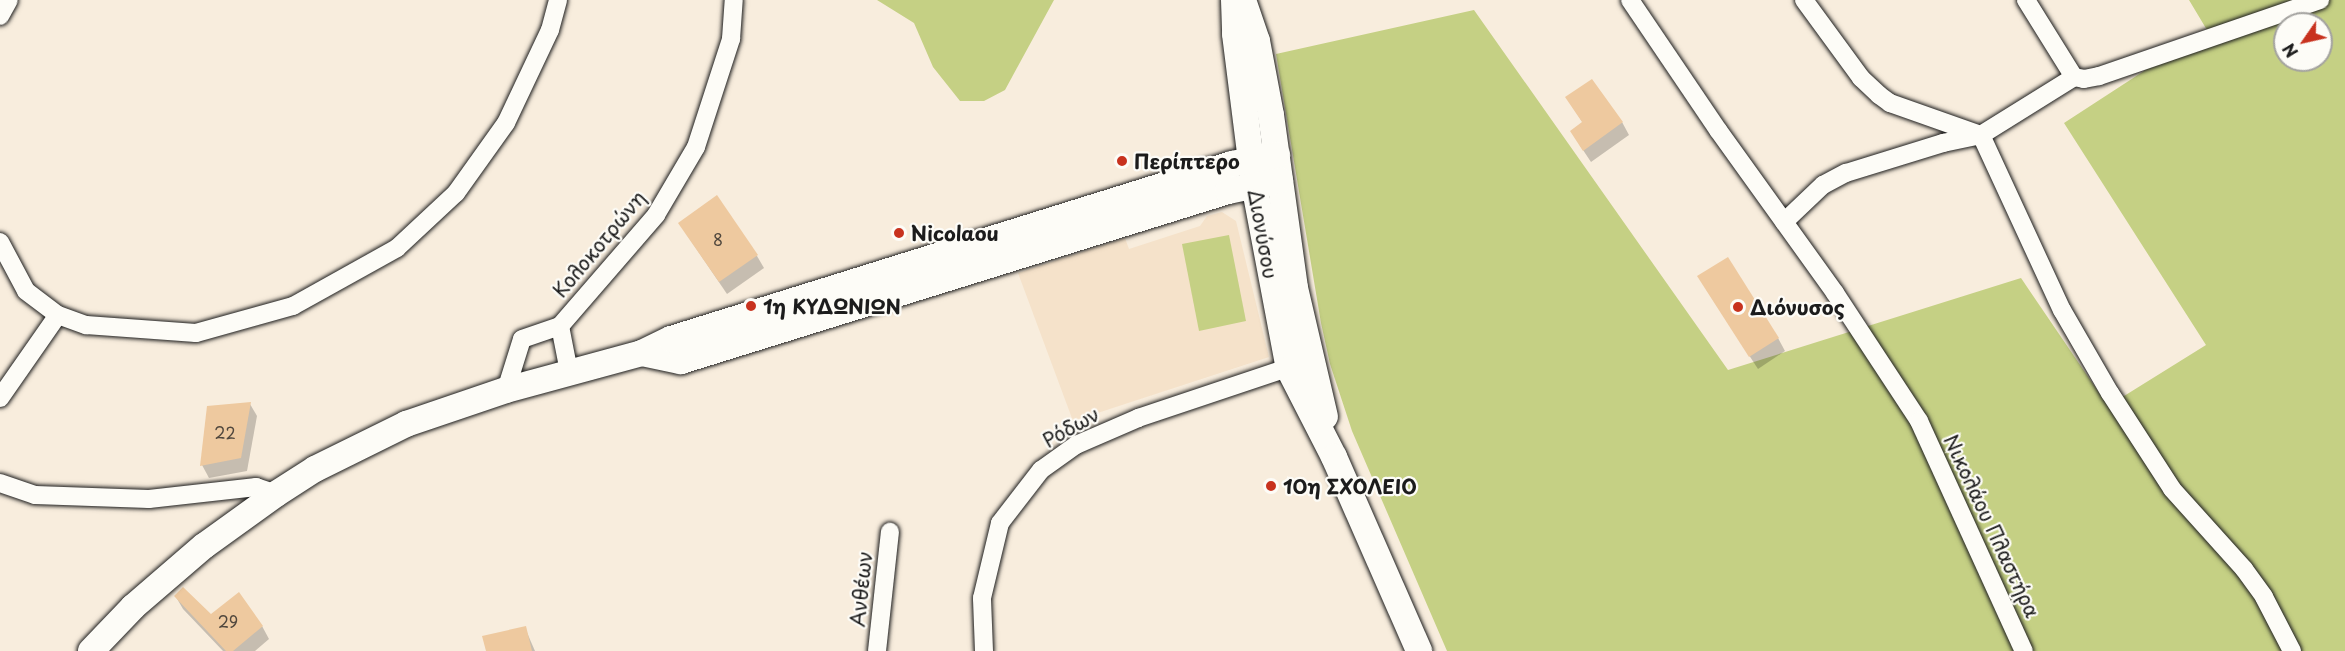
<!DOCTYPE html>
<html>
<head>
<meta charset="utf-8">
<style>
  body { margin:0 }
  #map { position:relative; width:2345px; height:651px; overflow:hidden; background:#f8eddd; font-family:"Playpen Sans",sans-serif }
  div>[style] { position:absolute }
  .built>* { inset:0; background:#f5e2ca }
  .green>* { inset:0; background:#c5d084 }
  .shadow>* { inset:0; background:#0003 }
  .building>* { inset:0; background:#eec99f }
  .roads { filter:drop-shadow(0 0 2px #1c1c1c) drop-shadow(0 0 2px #1c1c1c) }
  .street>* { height:18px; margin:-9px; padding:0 9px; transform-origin:9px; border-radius:9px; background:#fdfcf7 }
  .secondary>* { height:26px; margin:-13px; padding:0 13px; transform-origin:13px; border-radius:13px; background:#fdfcf7 }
  .dots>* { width:16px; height:16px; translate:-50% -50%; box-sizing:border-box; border:3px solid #fdfcf7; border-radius:50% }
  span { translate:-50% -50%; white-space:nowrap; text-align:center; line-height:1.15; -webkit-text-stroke:4.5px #fdfcf7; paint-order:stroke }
  .number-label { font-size:16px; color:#50473d }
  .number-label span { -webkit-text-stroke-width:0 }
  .poi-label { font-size:20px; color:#1c1c1c; font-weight:700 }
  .left { translate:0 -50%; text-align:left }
  .street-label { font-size:20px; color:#1c1c1c }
  .north { position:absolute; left:2273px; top:12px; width:60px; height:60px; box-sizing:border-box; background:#fdfcf7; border:2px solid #a3a29f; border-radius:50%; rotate:236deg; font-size:16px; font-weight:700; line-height:24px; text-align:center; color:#1c1c1c }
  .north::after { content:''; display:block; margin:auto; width:21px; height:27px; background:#c8321e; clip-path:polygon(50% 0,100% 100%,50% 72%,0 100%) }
</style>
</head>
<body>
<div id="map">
  <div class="built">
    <i style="clip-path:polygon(1222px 212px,1236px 221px,1269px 357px,1073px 421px,1018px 273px,1125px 238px,1129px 249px,1200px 226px,1207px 216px)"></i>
  </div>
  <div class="green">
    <i style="clip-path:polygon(877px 0,1054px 0,1005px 90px,984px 101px,960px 101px,933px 67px,914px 23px)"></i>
    <i style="clip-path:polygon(evenodd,2189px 0,2345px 0,2345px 651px,1447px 651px,1352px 431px,1330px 364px,1321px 323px,1276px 54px,1474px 10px,1728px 370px,2021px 278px,2108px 406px,2206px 345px,2064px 123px,2207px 30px,2189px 0,2285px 24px,2321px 24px,2321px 60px,2285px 60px,2285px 24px)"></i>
    <i style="clip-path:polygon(1229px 235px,1246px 321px,1199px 331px,1182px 244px)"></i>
  </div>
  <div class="shadow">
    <i style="clip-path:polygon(1567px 98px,1622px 122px,1629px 135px,1591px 162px,1579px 144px,1583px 123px)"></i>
    <i style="clip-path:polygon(687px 235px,757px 256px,764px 268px,727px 294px)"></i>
    <i style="clip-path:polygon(1706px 289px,1778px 338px,1785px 351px,1758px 369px)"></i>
    <i style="clip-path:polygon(250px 404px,257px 416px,247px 471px,209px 478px,202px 465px)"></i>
    <i style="clip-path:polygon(176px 597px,211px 616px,262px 626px,269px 639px,255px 651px,223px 651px,183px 609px)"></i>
    <i style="clip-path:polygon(525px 628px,535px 651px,487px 651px)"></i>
  </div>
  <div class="building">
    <i style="clip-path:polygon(1592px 79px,1623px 122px,1583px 151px,1570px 131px,1582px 122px,1565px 97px)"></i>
    <i style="clip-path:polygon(717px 195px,758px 255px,719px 282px,678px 223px)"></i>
    <i style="clip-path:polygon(1728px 257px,1779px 338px,1749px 357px,1697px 276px)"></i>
    <i style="clip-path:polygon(251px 402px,241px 458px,200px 466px,207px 406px)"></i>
    <i style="clip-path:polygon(183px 587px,211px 614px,239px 592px,263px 626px,233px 651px,226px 651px,174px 596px)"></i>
    <i style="clip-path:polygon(526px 626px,532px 651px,486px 651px,482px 636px)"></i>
  </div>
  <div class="roads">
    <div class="street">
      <i style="left:1630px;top:0;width:157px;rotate:55.9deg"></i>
      <i style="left:1718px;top:130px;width:201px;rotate:54.3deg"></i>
      <i style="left:1835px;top:293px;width:153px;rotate:56.7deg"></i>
      <i style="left:1919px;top:421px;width:253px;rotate:65.5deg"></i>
      <i style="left:1804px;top:0;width:97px;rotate:53.8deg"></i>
      <i style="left:1861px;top:78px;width:25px;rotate:43deg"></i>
      <i style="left:1879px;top:95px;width:14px;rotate:36deg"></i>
      <i style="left:1890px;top:103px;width:96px;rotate:19.4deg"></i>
      <i style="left:1981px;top:135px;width:193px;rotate:65.2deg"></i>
      <i style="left:2062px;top:310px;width:96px;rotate:60deg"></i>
      <i style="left:2110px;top:393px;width:114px;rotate:57.1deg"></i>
      <i style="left:2172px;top:489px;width:108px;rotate:48deg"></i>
      <i style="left:2244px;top:569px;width:34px;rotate:54deg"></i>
      <i style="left:2264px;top:597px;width:61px;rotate:62.6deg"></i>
      <i style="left:2026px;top:0;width:91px;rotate:58.1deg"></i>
      <i style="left:0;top:16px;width:18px;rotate:-61deg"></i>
      <i style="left:1784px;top:222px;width:54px;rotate:-43.5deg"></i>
      <i style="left:1823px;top:185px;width:26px;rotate:-28deg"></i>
      <i style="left:1846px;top:173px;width:102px;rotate:-17.2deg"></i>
      <i style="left:1943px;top:143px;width:39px;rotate:-12deg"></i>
      <i style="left:1981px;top:135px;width:110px;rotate:-31.9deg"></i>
      <i style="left:2074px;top:77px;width:10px;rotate:11deg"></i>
      <i style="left:2084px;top:79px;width:15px;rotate:-11deg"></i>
      <i style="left:2099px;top:76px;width:234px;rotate:-19deg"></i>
      <i style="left:0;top:242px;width:55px;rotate:62deg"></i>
      <i style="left:26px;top:291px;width:40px;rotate:37deg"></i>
      <i style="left:58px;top:315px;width:30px;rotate:20deg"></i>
      <i style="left:86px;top:325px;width:110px;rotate:4.2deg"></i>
      <i style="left:196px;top:333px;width:101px;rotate:-15.6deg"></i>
      <i style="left:293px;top:306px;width:119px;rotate:-29.1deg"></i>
      <i style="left:397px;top:248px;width:81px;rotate:-43deg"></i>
      <i style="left:456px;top:193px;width:86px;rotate:-54.5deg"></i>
      <i style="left:506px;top:123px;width:103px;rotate:-64.7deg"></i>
      <i style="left:550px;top:30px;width:31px;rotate:-75deg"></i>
      <i style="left:560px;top:326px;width:47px;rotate:78.9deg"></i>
      <i style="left:506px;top:390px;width:53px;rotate:-72.6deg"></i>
      <i style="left:522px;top:339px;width:40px;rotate:-18.9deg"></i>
      <i style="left:560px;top:326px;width:147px;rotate:-49.1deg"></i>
      <i style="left:656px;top:215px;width:79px;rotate:-59.5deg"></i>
      <i style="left:696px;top:147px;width:114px;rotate:-72deg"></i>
      <i style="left:731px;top:39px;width:39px;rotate:-86deg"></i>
      <i style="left:0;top:398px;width:101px;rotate:-55.1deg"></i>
      <i style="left:0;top:483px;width:37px;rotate:19deg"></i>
      <i style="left:35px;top:495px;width:114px;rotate:2deg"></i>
      <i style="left:149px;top:499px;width:108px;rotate:-6.4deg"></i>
      <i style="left:256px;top:487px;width:21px;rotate:19deg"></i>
      <i style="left:877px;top:651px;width:120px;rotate:-83.8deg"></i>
      <i style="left:984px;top:651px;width:53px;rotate:-92.2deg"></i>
      <i style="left:982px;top:598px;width:77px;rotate:-76.5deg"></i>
      <i style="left:1000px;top:523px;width:67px;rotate:-52.3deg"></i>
      <i style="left:1041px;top:470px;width:43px;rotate:-35.5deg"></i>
      <i style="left:1076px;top:445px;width:68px;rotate:-23.5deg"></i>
      <i style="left:1138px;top:418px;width:170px;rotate:-18.5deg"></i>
    </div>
    <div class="secondary">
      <i style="left:1234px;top:0;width:34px;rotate:88deg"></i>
      <i style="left:1235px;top:34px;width:151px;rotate:82.8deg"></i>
      <i style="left:1254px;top:184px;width:188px;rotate:79.3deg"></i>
      <i style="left:1289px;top:369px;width:99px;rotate:62.9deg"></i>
      <i style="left:1334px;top:457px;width:212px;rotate:66.3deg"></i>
      <i style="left:1243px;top:0;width:43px;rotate:71.1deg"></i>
      <i style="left:1257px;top:41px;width:75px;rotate:79.3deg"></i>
      <i style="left:1271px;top:115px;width:175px;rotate:82.1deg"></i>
      <i style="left:1295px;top:288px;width:132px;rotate:76.9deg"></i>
      <i style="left:642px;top:353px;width:40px;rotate:12deg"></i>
      <i style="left:681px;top:361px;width:573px;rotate:-17.26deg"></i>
      <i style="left:1228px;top:191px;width:53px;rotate:-11.9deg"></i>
      <i style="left:91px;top:651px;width:61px;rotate:-46.3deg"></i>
      <i style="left:133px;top:607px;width:94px;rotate:-40.7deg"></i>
      <i style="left:204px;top:546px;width:89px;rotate:-35.8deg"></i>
      <i style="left:276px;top:494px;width:46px;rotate:-32.7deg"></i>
      <i style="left:315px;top:469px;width:102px;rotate:-26.3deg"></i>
      <i style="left:406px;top:424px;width:106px;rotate:-18.8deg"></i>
      <i style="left:506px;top:390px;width:141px;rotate:-15.2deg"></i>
      <i style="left:642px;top:353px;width:32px;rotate:-26deg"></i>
      <i style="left:671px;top:339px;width:588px;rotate:-17.32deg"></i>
      <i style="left:1232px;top:164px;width:46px;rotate:-11.3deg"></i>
    </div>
  </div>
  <div class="dots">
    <i style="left:1122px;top:161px;background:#c8321e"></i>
    <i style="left:899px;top:233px;background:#c8321e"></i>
    <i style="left:751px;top:306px;background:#c8321e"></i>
    <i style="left:1738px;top:307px;background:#c8321e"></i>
    <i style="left:1271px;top:486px;background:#c8321e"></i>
  </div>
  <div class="number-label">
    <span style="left:718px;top:239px">8</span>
    <span style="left:225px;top:432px">22</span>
    <span style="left:228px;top:621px">29</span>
  </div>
  <div class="poi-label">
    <span class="left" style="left:1134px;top:161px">Περίπτερο</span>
    <span class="left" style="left:911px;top:233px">Nicolaou</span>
    <span class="left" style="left:763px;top:306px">1η ΚΥΔΩΝΙΩΝ</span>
    <span class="left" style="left:1750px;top:307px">Διόνυσος</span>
    <span class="left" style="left:1283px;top:486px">10η ΣΧΟΛΕΙΟ</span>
  </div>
  <div class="street-label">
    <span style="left:1263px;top:234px;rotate:80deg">Διονύσου</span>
    <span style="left:599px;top:244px;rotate:-50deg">Κολοκοτρώνη</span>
    <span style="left:1071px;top:427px;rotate:-29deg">Ρόδων</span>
    <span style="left:1992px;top:526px;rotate:65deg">Νικολάου Πλαστήρα</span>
    <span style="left:861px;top:589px;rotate:-84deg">Ανθέων</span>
  </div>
  <div class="north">N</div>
</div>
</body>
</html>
